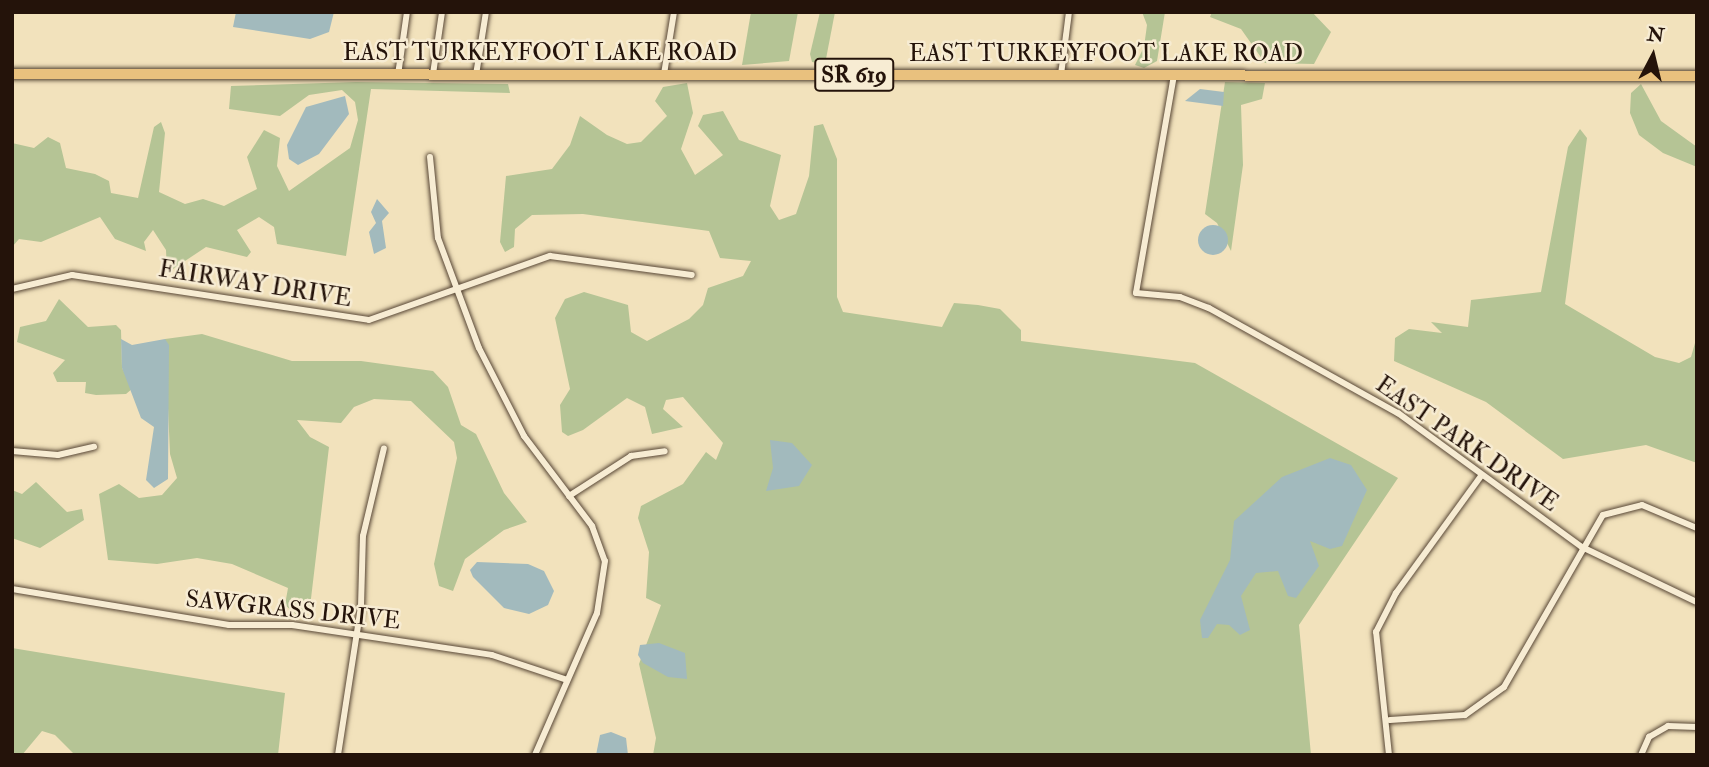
<!DOCTYPE html>
<html>
<head>
<meta charset="utf-8">
<style>
  body { margin:0 }
  #map { position:relative; width:1709px; height:767px; overflow:hidden; background:#f2e2bc; font-family:"IM FELL Double Pica",serif }
  div>[style] { position:absolute }
  .green>* { inset:0; background:#b5c495 }
  .water>* { inset:0; background:#a2babd }
  .round { border-radius:50% }
  .roads { filter:drop-shadow(0 0 2px #584736) drop-shadow(0 0 2px #584736) }
  .minor>* { height:6px; margin:-3px; padding:0 3px; transform-origin:3px; border-radius:3px; background:#f7ecd3 }
  .primary>* { height:10px; margin:-5px; padding:0 5px; transform-origin:5px; border-radius:5px; background:#e9c17e }
  span { translate:-50% -50%; white-space:nowrap; text-align:center; line-height:1.15; -webkit-text-stroke:5px #f7ecd3; paint-order:stroke }
  .shield-label span { padding:2px 5px; background:#f7ecd3; border:2px solid; border-radius:5px; -webkit-text-stroke-width:0 }
  .shield-label { font-size:23px; color:#24130a; font-weight:700 }
  .street-label { font-size:24px; color:#24130a }
  .frame { position:absolute; inset:0; border:14px solid #24130a; pointer-events:none }
  .north { position:absolute; left:1618px; top:21px; width:70px; height:70px; -webkit-text-stroke:5px #f7ecd3; paint-order:stroke; rotate:7deg; font-size:19px; font-weight:700; line-height:28px; text-align:center; color:#24130a }
  .north::after { content:''; display:block; margin:auto; width:24px; height:32px; background:#24130a; clip-path:polygon(50% 0,100% 100%,50% 72%,0 100%) }
</style>
</head>
<body>
<div id="map">
  <div class="green">
    <i style="clip-path:polygon(751px 12px,798px 12px,789px 61px,742px 65px)"></i>
    <i style="clip-path:polygon(820px 12px,835px 12px,825px 64px,812px 62px,810px 54px)"></i>
    <i style="clip-path:polygon(1142px 12px,1165px 12px,1157px 61px,1144px 68px,1135px 65px,1144px 47px,1147px 25px)"></i>
    <i style="clip-path:polygon(1212px 12px,1312px 12px,1331px 32px,1314px 64px,1265px 63px,1241px 29px,1210px 17px)"></i>
    <i style="clip-path:polygon(356px 82px,508px 84px,510px 93px,371px 89px,346px 256px,277px 244px,274px 227px,259px 217px,237px 230px,251px 252px,247px 257px,206px 247px,167px 273px,166px 250px,153px 230px,144px 242px,146px 251px,115px 239px,100px 217px,41px 242px,19px 239px,12px 247px,12px 143px,34px 148px,48px 137px,60px 143px,66px 168px,95px 174px,109px 181px,111px 193px,138px 198px,154px 127px,161px 122px,165px 133px,159px 192px,185px 204px,203px 199px,224px 206px,257px 189px,247px 157px,264px 130px,280px 138px,277px 166px,289px 191px,350px 148px,358px 120px,355px 102px,342px 90px,309px 95px,280px 116px,229px 109px,231px 86px)"></i>
    <i style="clip-path:polygon(1225px 82px,1265px 83px,1262px 99px,1241px 105px,1243px 165px,1231px 251px,1217px 223px,1205px 214px)"></i>
    <i style="clip-path:polygon(687px 83px,693px 113px,681px 149px,695px 175px,723px 155px,698px 126px,703px 115px,723px 111px,739px 140px,781px 155px,770px 206px,779px 220px,796px 214px,809px 176px,814px 126px,823px 124px,837px 159px,837px 297px,843px 312px,942px 327px,954px 303px,978px 305px,1000px 309px,1021px 330px,1021px 341px,1195px 363px,1398px 478px,1299px 625px,1311px 755px,653px 755px,656px 738px,639px 664px,661px 605px,646px 598px,649px 552px,638px 518px,641px 506px,683px 484px,706px 452px,716px 460px,723px 443px,683px 397px,666px 400px,663px 409px,683px 427px,652px 434px,645px 407px,627px 398px,583px 430px,568px 436px,562px 432px,560px 405px,570px 389px,555px 318px,565px 299px,584px 292px,628px 305px,631px 332px,647px 341px,689px 319px,703px 305px,708px 288px,743px 276px,751px 261px,720px 258px,709px 231px,583px 214px,532px 215px,515px 229px,514px 247px,505px 252px,500px 242px,506px 176px,552px 169px,570px 145px,580px 116px,607px 135px,627px 144px,641px 142px,667px 116px,655px 101px,663px 87px)"></i>
    <i style="clip-path:polygon(1641px 84px,1661px 121px,1697px 147px,1697px 167px,1663px 153px,1639px 135px,1630px 113px,1631px 93px)"></i>
    <i style="clip-path:polygon(1580px 129px,1587px 138px,1565px 304px,1655px 357px,1679px 363px,1691px 357px,1697px 336px,1697px 463px,1646px 445px,1563px 459px,1486px 402px,1394px 361px,1395px 338px,1409px 329px,1442px 333px,1431px 322px,1468px 327px,1471px 300px,1541px 292px,1568px 147px)"></i>
    <i style="clip-path:polygon(59px 299px,88px 327px,116px 325px,121px 330px,122px 368px,133px 388px,126px 394px,96px 395px,85px 393px,86px 382px,57px 382px,53px 373px,65px 360px,17px 342px,20px 327px,46px 321px)"></i>
    <i style="clip-path:polygon(202px 334px,292px 361px,361px 361px,433px 371px,448px 387px,461px 425px,476px 434px,504px 493px,527px 522px,504px 530px,465px 559px,453px 591px,439px 586px,434px 564px,457px 458px,454px 442px,411px 401px,374px 399px,354px 407px,341px 423px,297px 420px,310px 437px,329px 447px,310px 607px,297px 615px,285px 605px,288px 588px,232px 564px,197px 558px,157px 564px,108px 560px,99px 494px,119px 484px,139px 498px,162px 495px,177px 478px,170px 454px,165px 339px)"></i>
    <i style="clip-path:polygon(36px 482px,67px 512px,82px 509px,84px 520px,40px 548px,12px 538px,12px 490px,22px 494px)"></i>
    <i style="clip-path:polygon(12px 648px,285px 693px,278px 755px,75px 755px,55px 735px,42px 731px,22px 755px,12px 755px)"></i>
  </div>
  <div class="water">
    <i style="clip-path:polygon(236px 12px,334px 12px,329px 32px,310px 39px,233px 27px)"></i>
    <i style="clip-path:polygon(1200px 89px,1224px 92px,1223px 106px,1185px 101px)"></i>
    <i style="clip-path:polygon(345px 96px,349px 114px,319px 154px,298px 165px,289px 159px,287px 145px,306px 107px)"></i>
    <i style="clip-path:polygon(377px 199px,389px 213px,382px 221px,386px 248px,374px 254px,369px 232px,376px 223px,371px 212px)"></i>
    <i class="round" style="left:1198px;top:225px;width:30px;height:30px"></i>
    <i style="clip-path:polygon(121px 339px,132px 345px,165px 339px,169px 345px,168px 479px,154px 488px,146px 480px,154px 427px,141px 418px,122px 368px)"></i>
    <i style="clip-path:polygon(770px 440px,792px 443px,812px 465px,799px 486px,766px 491px,773px 468px)"></i>
    <i style="clip-path:polygon(1330px 458px,1351px 465px,1367px 490px,1342px 546px,1330px 549px,1310px 541px,1319px 566px,1296px 598px,1288px 596px,1278px 571px,1256px 573px,1241px 596px,1250px 630px,1240px 635px,1229px 625px,1217px 624px,1208px 638px,1202px 638px,1200px 620px,1230px 560px,1234px 521px,1282px 477px)"></i>
    <i style="clip-path:polygon(477px 562px,528px 564px,544px 571px,554px 591px,548px 605px,529px 614px,504px 608px,473px 577px,470px 570px)"></i>
    <i style="clip-path:polygon(659px 643px,685px 653px,687px 679px,668px 677px,643px 663px,638px 655px,640px 645px)"></i>
    <i style="clip-path:polygon(611px 732px,626px 738px,628px 755px,596px 755px,600px 735px)"></i>
  </div>
  <div class="roads">
    <div class="minor">
      <i style="left:433px;top:74px;width:63px;rotate:-81.7deg"></i>
      <i style="left:664px;top:74px;width:63px;rotate:-80.8deg"></i>
      <i style="left:398px;top:75px;width:64px;rotate:-81.9deg"></i>
      <i style="left:476px;top:75px;width:64px;rotate:-81deg"></i>
      <i style="left:1061px;top:75px;width:64px;rotate:-82.8deg"></i>
      <i style="left:1174px;top:75px;width:221px;rotate:99.9deg"></i>
      <i style="left:1136px;top:293px;width:44px;rotate:5.2deg"></i>
      <i style="left:1180px;top:297px;width:31px;rotate:21deg"></i>
      <i style="left:1209px;top:308px;width:216px;rotate:29.1deg"></i>
      <i style="left:1398px;top:413px;width:228px;rotate:36.1deg"></i>
      <i style="left:1582px;top:547px;width:127px;rotate:25.6deg"></i>
      <i style="left:430px;top:157px;width:81px;rotate:84.4deg"></i>
      <i style="left:438px;top:238px;width:117px;rotate:69.6deg"></i>
      <i style="left:479px;top:348px;width:99px;rotate:62.9deg"></i>
      <i style="left:524px;top:436px;width:113px;rotate:52.9deg"></i>
      <i style="left:592px;top:526px;width:37px;rotate:70deg"></i>
      <i style="left:605px;top:561px;width:53px;rotate:98.7deg"></i>
      <i style="left:597px;top:613px;width:155px;rotate:113.6deg"></i>
      <i style="left:12px;top:289px;width:62px;rotate:-13.1deg"></i>
      <i style="left:72px;top:275px;width:300px;rotate:8.6deg"></i>
      <i style="left:369px;top:320px;width:192px;rotate:-19.5deg"></i>
      <i style="left:550px;top:256px;width:143px;rotate:7.6deg"></i>
      <i style="left:12px;top:451px;width:46px;rotate:5deg"></i>
      <i style="left:58px;top:455px;width:37px;rotate:-13deg"></i>
      <i style="left:569px;top:496px;width:74px;rotate:-32.8deg"></i>
      <i style="left:631px;top:456px;width:34px;rotate:-8deg"></i>
      <i style="left:12px;top:589px;width:220px;rotate:9.4deg"></i>
      <i style="left:229px;top:625px;width:63px"></i>
      <i style="left:292px;top:625px;width:202px;rotate:8.5deg"></i>
      <i style="left:492px;top:655px;width:79px;rotate:18.4deg"></i>
      <i style="left:1390px;top:720px;width:75px;rotate:-3.8deg"></i>
      <i style="left:1465px;top:715px;width:48px;rotate:-35.7deg"></i>
      <i style="left:1504px;top:687px;width:198px;rotate:-60.1deg"></i>
      <i style="left:1603px;top:515px;width:40px;rotate:-14.4deg"></i>
      <i style="left:1642px;top:505px;width:60px;rotate:22.7deg"></i>
      <i style="left:338px;top:755px;width:151px;rotate:-81.2deg"></i>
      <i style="left:361px;top:606px;width:70px;rotate:-88.4deg"></i>
      <i style="left:363px;top:536px;width:90px;rotate:-76.6deg"></i>
      <i style="left:1389px;top:755px;width:124px;rotate:-96deg"></i>
      <i style="left:1376px;top:632px;width:44px;rotate:-62.9deg"></i>
      <i style="left:1396px;top:593px;width:145px;rotate:-54deg"></i>
      <i style="left:1641px;top:755px;width:20px;rotate:-66deg"></i>
      <i style="left:1649px;top:737px;width:22px;rotate:-30deg"></i>
      <i style="left:1668px;top:726px;width:29px;rotate:2deg"></i>
    </div>
    <div class="primary">
      <i style="left:12px;top:74px;width:1685px;rotate:0.07deg"></i>
    </div>
  </div>
  <div class="shield-label">
    <span style="left:854px;top:75px">SR 619</span>
  </div>
  <div class="street-label">
    <span style="left:540px;top:53px">EAST TURKEYFOOT LAKE ROAD</span>
    <span style="left:1106px;top:54px">EAST TURKEYFOOT LAKE ROAD</span>
    <span style="left:255px;top:284px;rotate:9deg">FAIRWAY DRIVE</span>
    <span style="left:1467px;top:444px;rotate:35deg">EAST PARK DRIVE</span>
    <span style="left:293px;top:610px;rotate:6deg">SAWGRASS DRIVE</span>
  </div>
  <div class="frame"></div>
  <div class="north">N</div>
</div>
</body>
</html>
